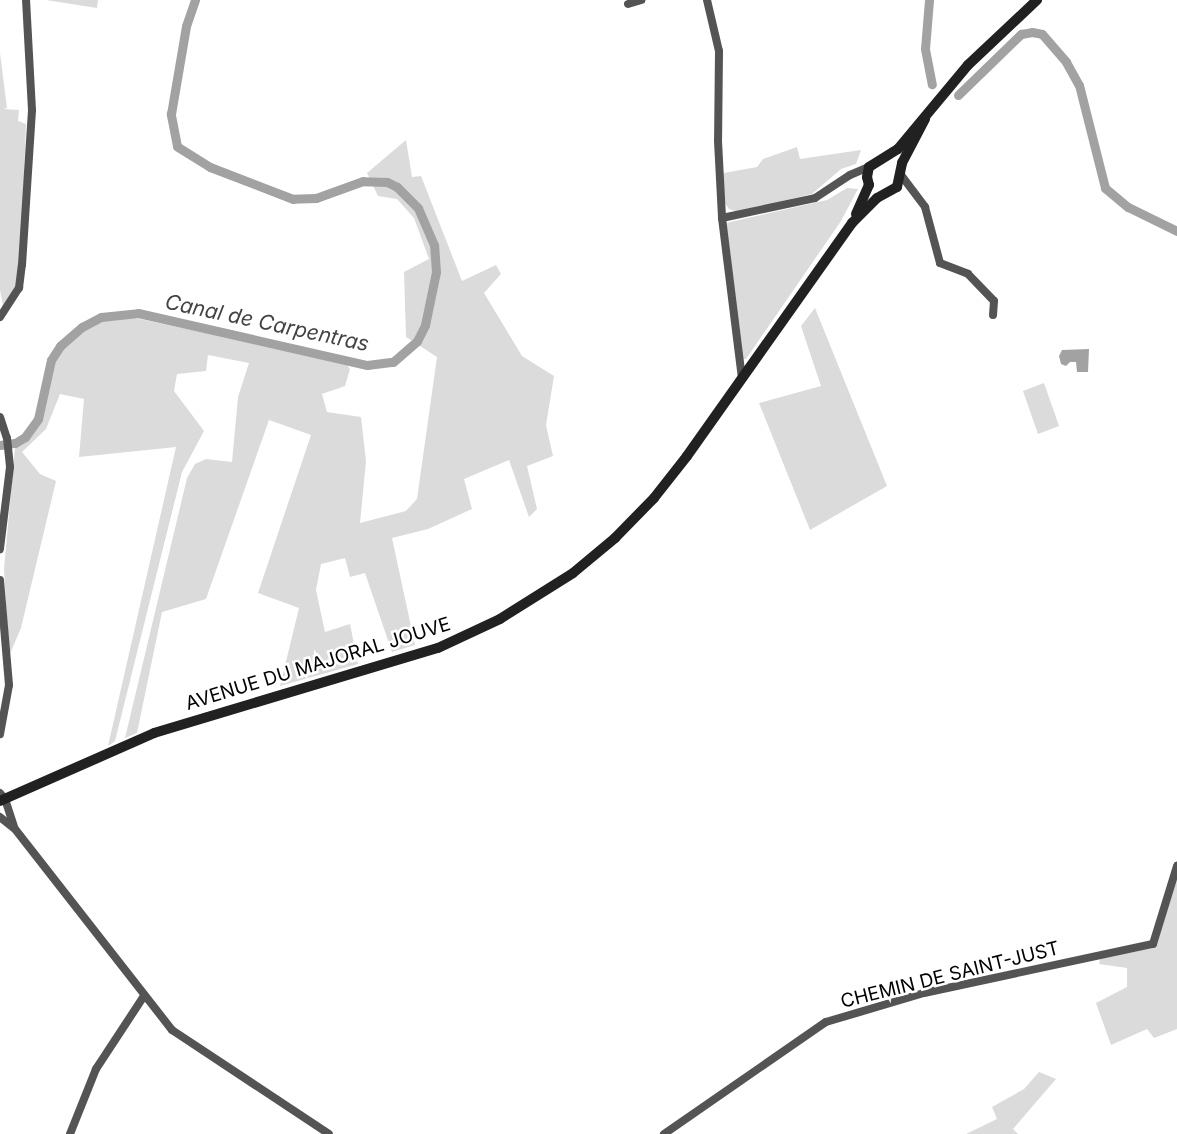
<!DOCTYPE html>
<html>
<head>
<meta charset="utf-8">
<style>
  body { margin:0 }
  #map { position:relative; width:1177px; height:1134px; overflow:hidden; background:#fff; font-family:Inter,sans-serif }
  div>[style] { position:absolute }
  .green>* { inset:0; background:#dbdbdb }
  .water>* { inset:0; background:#a2a2a2 }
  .canal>* { height:9px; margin:-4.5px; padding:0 4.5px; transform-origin:4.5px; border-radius:4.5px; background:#a2a2a2 }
  .minor>* { height:8px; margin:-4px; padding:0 4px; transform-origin:4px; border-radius:4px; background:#545454 }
  .secondary>* { height:10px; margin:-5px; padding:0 5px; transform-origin:5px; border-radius:5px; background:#212121 }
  span { translate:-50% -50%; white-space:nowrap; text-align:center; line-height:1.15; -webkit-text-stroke:5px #fff; paint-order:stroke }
  .street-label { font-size:19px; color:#000 }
  .water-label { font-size:21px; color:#434343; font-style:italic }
</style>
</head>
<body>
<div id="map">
  <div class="green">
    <i style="clip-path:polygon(46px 0,98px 0,97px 8px)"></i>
    <i style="clip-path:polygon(0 53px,7px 108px,3px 109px,19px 110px,18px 121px,26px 124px,20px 279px,3px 306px,0 290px)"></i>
    <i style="clip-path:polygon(406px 140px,412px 177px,421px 176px,462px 281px,496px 265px,501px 274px,484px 293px,522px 356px,554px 376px,546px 425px,553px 456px,527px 466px,537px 509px,529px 517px,509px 460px,464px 479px,472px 509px,428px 529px,392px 538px,415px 645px,392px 652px,365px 573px,350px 577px,345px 558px,321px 564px,316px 590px,325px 632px,350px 624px,358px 664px,280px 686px,299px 608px,258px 593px,311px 435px,269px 420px,206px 599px,162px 612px,137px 733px,125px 738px,187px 478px,195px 464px,206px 459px,232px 462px,238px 397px,249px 363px,208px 355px,206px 371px,177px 374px,174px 391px,204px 431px,182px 472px,115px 741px,108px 746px,176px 447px,79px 457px,84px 399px,60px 394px,46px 429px,22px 452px,40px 474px,56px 481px,21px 628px,9px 656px,4px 569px,15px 447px,29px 435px,40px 419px,54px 360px,62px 347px,83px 328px,101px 318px,121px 315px,346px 363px,350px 369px,345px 386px,322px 394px,327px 412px,361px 417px,366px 461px,360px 523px,406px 511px,417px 499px,437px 357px,406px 337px,404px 272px,429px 259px,414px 218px,397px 199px,378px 196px,367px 173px)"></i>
    <i style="clip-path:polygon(797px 147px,800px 159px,861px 150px,856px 164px,841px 169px,812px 194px,739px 212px,729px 209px,724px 202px,724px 173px,757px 167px,763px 159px)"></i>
    <i style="clip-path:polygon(847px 188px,858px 189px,841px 221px,746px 359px,742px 359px,726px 223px,827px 200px)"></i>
    <i style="clip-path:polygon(815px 308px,887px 486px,810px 530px,759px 403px,821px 386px,801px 326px)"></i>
    <i style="clip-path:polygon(1044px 383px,1059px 426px,1038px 434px,1023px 391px)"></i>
    <i style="clip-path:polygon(1177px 875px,1177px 1029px,1154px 1038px,1147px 1029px,1111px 1045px,1096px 1003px,1127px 987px,1127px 968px,1099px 964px,1100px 959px,1156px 946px)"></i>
    <i style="clip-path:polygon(1039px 1072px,1056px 1079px,1013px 1129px,1018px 1134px,966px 1134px,997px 1119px,992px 1107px,1024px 1089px)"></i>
  </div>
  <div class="water">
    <i style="clip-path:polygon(1089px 349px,1088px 372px,1077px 372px,1076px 362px,1070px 362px,1066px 366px,1061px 364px,1059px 356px,1062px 350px)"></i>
  </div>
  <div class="canal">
    <i style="left:929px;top:0;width:49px;rotate:94.7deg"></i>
    <i style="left:925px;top:49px;width:36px;rotate:79deg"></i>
    <i style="left:958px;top:95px;width:88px;rotate:-44.1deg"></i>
    <i style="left:1021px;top:34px;width:11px;rotate:-10deg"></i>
    <i style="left:1032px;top:32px;width:10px;rotate:11deg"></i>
    <i style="left:1042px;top:34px;width:37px;rotate:49deg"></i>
    <i style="left:1066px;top:62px;width:26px;rotate:61deg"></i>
    <i style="left:1079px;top:85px;width:106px;rotate:75.8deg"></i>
    <i style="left:1105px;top:188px;width:30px;rotate:40deg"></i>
    <i style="left:1128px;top:207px;width:55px;rotate:26.1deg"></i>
    <i style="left:0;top:445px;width:15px;rotate:-8deg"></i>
    <i style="left:15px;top:443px;width:12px;rotate:-31deg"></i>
    <i style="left:25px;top:437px;width:22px;rotate:-54deg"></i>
    <i style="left:38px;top:419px;width:60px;rotate:-77.6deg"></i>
    <i style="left:51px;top:360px;width:17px;rotate:-57deg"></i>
    <i style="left:60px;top:346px;width:29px;rotate:-41deg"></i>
    <i style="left:82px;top:327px;width:21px;rotate:-28deg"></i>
    <i style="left:101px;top:317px;width:37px;rotate:-6deg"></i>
    <i style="left:138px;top:313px;width:235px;rotate:12.8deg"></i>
    <i style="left:367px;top:365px;width:26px;rotate:-7deg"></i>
    <i style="left:393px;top:362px;width:32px;rotate:-41deg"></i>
    <i style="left:417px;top:341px;width:18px;rotate:-63deg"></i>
    <i style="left:425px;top:325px;width:54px;rotate:-78.3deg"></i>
    <i style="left:436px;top:272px;width:27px;rotate:-94deg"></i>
    <i style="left:434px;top:245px;width:40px;rotate:-113.4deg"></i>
    <i style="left:418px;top:208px;width:30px;rotate:-135deg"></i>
    <i style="left:397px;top:187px;width:11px;rotate:-153deg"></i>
    <i style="left:387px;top:182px;width:24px;rotate:-178deg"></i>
    <i style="left:363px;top:181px;width:50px;rotate:160.1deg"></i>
    <i style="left:316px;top:198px;width:23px;rotate:178deg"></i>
    <i style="left:293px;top:199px;width:89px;rotate:-158.9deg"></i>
    <i style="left:210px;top:167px;width:39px;rotate:-148deg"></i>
    <i style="left:177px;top:146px;width:33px;rotate:-101deg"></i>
    <i style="left:171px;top:114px;width:89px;rotate:-80.3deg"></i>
    <i style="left:186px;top:26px;width:28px;rotate:-71deg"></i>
  </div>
  <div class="minor">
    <i style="left:707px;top:0;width:52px;rotate:76.8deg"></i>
    <i style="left:719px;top:51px;width:90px;rotate:90.6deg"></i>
    <i style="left:718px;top:141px;width:77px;rotate:87deg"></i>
    <i style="left:722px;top:218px;width:162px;rotate:82.9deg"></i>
    <i style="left:628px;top:4px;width:14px;rotate:-17deg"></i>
    <i style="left:901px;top:175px;width:40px;rotate:53deg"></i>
    <i style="left:925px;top:207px;width:58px;rotate:75deg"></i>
    <i style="left:940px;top:263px;width:30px;rotate:21deg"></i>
    <i style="left:968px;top:274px;width:37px;rotate:46deg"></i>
    <i style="left:994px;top:301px;width:14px;rotate:94deg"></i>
    <i style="left:722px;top:218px;width:95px;rotate:-12.1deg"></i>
    <i style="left:815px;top:198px;width:42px;rotate:-33.3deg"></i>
    <i style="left:850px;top:175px;width:21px;rotate:-23deg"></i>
    <i style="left:0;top:317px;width:35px;rotate:-57deg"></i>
    <i style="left:19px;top:288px;width:23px;rotate:-83deg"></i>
    <i style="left:22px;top:265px;width:155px;rotate:-86.3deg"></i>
    <i style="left:32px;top:110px;width:110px;rotate:-93.1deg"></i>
    <i style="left:0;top:417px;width:22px;rotate:72deg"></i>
    <i style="left:7px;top:438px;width:29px;rotate:84deg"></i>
    <i style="left:10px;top:467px;width:83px;rotate:97deg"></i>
    <i style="left:0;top:580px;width:105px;rotate:85.1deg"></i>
    <i style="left:9px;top:685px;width:50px;rotate:100.4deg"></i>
    <i style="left:0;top:793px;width:8px;rotate:50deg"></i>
    <i style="left:5px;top:799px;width:29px;rotate:72deg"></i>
    <i style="left:0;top:817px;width:19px;rotate:39deg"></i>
    <i style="left:15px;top:829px;width:255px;rotate:52deg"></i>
    <i style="left:172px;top:1030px;width:188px;rotate:33.5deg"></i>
    <i style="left:70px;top:1134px;width:70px;rotate:-68.2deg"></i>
    <i style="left:96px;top:1069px;width:87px;rotate:-56.7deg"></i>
    <i style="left:664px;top:1134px;width:197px;rotate:-34.7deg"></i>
    <i style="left:826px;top:1022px;width:102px;rotate:-16.5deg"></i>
    <i style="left:924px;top:993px;width:234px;rotate:-12.1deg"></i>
    <i style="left:1153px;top:944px;width:82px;rotate:-72.9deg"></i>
  </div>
  <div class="secondary">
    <i style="left:856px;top:214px;width:32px;rotate:-66deg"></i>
    <i style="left:869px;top:185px;width:8px;rotate:-104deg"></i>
    <i style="left:867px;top:177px;width:10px;rotate:-79deg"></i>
    <i style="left:869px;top:167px;width:34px;rotate:-32deg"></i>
    <i style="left:898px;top:149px;width:109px;rotate:-50.2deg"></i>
    <i style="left:968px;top:65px;width:95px;rotate:-43.3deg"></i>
    <i style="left:0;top:801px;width:168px;rotate:-23.8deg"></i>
    <i style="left:154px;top:733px;width:296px;rotate:-16.7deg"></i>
    <i style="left:438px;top:648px;width:68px;rotate:-25.1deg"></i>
    <i style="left:500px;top:619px;width:86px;rotate:-32.2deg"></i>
    <i style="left:573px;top:573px;width:55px;rotate:-39.8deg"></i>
    <i style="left:615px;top:538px;width:56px;rotate:-45.7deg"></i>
    <i style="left:654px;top:498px;width:53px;rotate:-51.8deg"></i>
    <i style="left:687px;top:456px;width:286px;rotate:-54.7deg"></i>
    <i style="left:852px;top:223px;width:35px;rotate:-45deg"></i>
    <i style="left:877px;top:198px;width:23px;rotate:-29deg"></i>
    <i style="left:897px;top:187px;width:25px;rotate:-78deg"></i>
    <i style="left:902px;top:163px;width:50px;rotate:-62.4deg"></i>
  </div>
  <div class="street-label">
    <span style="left:318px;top:664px;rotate:-17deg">AVENUE DU MAJORAL JOUVE</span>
    <span style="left:950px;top:975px;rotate:-14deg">CHEMIN DE SAINT-JUST</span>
  </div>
  <div class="water-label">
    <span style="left:267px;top:323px;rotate:12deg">Canal de Carpentras</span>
  </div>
</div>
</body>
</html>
